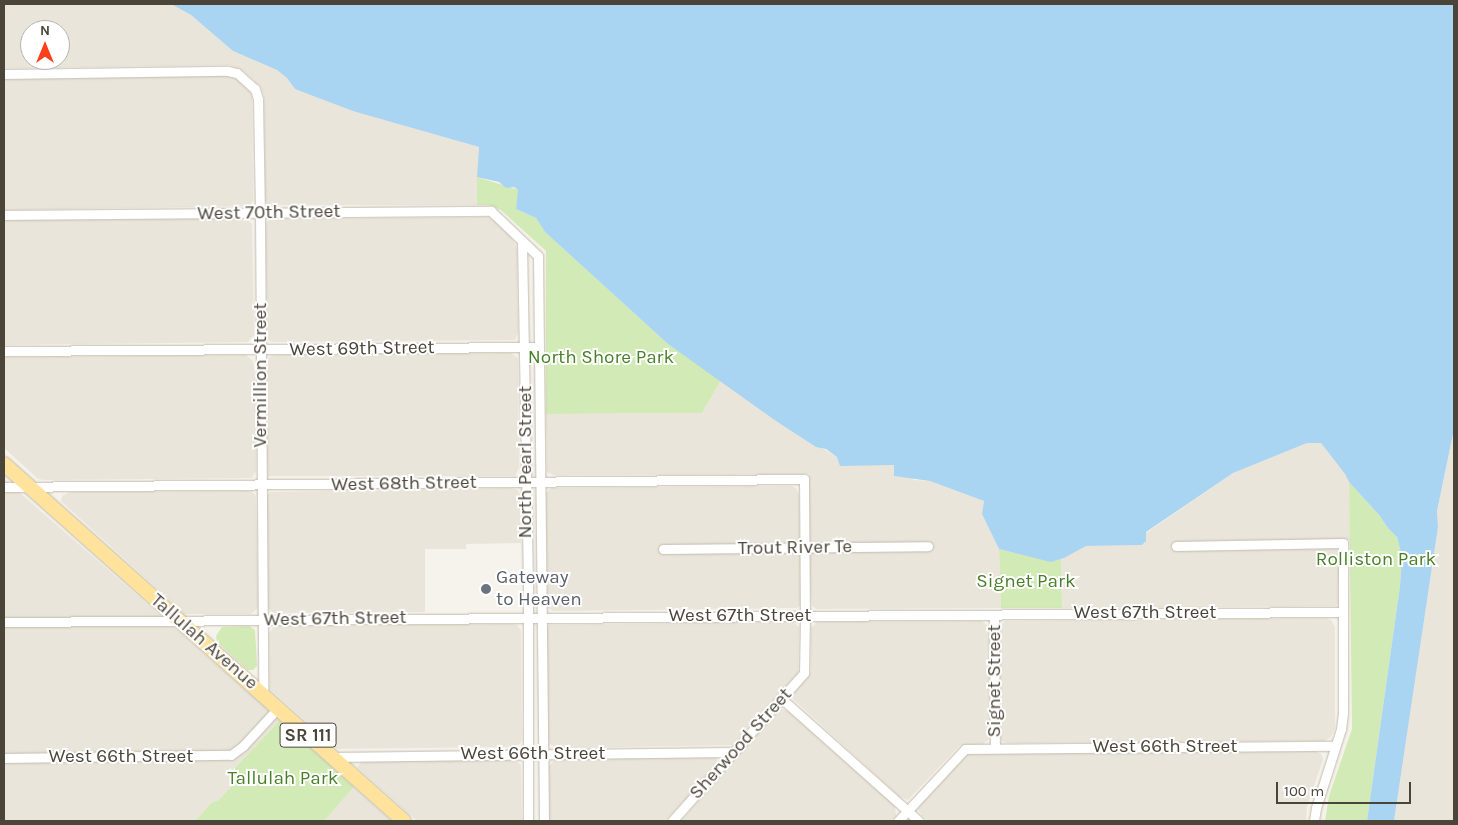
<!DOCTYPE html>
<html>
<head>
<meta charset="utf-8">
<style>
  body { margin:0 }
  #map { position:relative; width:1458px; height:825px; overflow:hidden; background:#f6f3ec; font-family:Karla,sans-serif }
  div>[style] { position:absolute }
  .residential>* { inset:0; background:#eae5da }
  .green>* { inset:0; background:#d2eab5 }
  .water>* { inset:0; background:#a9d4f2 }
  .roads { filter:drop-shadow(0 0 1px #c2bbae) drop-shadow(0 0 1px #c2bbae) }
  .minor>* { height:9px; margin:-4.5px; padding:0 4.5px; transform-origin:4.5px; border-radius:4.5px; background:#fff }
  .primary>* { height:14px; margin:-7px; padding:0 7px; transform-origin:7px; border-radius:7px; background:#ffe39c }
  .dots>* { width:14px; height:14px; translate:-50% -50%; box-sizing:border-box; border:2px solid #fff; border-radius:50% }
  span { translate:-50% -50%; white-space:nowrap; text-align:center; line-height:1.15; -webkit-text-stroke:4px #fff; paint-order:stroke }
  .shield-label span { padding:1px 4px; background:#fff; border:1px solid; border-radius:4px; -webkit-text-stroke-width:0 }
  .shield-label { font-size:18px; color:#4b4439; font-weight:700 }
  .street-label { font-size:19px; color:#4b4439 }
  .park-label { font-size:19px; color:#4a7f2a }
  .worship-label { font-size:19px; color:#5b616d }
  .left { translate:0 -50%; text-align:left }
  .frame { position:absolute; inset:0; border:5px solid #4b4439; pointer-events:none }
  .north { position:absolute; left:20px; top:20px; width:50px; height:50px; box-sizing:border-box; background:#fff; border:1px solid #b7b4b0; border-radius:50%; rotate:0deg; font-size:14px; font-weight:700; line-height:20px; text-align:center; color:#4b4439 }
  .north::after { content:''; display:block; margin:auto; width:18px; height:22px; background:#fc3f1d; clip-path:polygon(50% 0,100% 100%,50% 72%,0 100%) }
  .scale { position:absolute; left:1276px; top:782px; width:135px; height:22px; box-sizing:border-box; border:2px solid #4b4439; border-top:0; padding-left:6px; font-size:15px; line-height:18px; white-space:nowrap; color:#4b4439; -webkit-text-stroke:4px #fff; paint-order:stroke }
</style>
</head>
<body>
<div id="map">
  <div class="residential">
    <i style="clip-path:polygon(evenodd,4px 4px,171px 4px,191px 15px,233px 51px,277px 70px,287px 78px,295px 89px,376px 117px,479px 147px,477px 205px,269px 205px,265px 201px,264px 95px,261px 87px,243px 70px,230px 65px,4px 68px,4px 4px,30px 30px,60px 30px,60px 60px,30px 60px,30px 30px)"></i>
    <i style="clip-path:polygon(228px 76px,238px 80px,250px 92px,252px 99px,253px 200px,250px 206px,4px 210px,4px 78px)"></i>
    <i style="clip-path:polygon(486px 217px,494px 220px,512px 238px,517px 248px,518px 333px,515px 340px,273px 342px,268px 340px,265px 225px,268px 221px,274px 219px)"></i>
    <i style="clip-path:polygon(246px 218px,252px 224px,254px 335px,248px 342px,4px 345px,4px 220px)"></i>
    <i style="clip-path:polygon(511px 353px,518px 358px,519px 468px,515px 476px,268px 476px,265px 379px,269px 357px,274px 355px)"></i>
    <i style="clip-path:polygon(246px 355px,253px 361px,255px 376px,256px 471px,252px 478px,44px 480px,38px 479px,4px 448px,4px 357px)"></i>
    <i style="clip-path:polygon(721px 380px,776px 421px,837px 457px,894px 465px,914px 480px,930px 481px,984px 501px,982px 514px,999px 549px,1001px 608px,817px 609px,812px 606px,809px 556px,813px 552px,817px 550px,933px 549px,934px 544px,809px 544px,809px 474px,553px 475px,547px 472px,546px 414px,702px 413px)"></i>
    <i style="clip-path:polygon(1454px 429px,1454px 821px,1394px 821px,1438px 527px,1437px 511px)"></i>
    <i style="clip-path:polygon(1307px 443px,1321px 443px,1345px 474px,1349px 482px,1350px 540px,1173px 544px,1334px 547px,1339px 552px,1338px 604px,1334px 606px,1062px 608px,1061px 559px,1086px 546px,1142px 545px,1146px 541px,1146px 533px,1233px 473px)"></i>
    <i style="clip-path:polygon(4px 479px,280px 720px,233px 770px,240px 777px,219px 800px,211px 803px,195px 821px,4px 821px)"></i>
    <i style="clip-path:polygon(791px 486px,796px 488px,799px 494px,800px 546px,661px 553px,800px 552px,800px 605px,797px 608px,553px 611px,548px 608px,545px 494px,551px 488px)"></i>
    <i style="clip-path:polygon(511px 488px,518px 490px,520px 495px,521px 543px,466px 544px,466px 549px,425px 549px,425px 612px,273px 613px,267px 607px,267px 496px,270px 492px)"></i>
    <i style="clip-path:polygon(250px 491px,255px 494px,256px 498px,258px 608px,251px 614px,185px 614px,61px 501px,62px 496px,70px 492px)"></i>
    <i style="clip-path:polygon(1326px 618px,1332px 621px,1335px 627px,1335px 728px,1331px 737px,1324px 741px,1007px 743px,1002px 741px,1000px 736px,999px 627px,1005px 621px)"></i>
    <i style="clip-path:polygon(982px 621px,989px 627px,990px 738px,983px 744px,959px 746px,908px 800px,899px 796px,793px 699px,793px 694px,811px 672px,811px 628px,817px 622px)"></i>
    <i style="clip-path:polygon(793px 622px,799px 627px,798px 673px,732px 745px,555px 748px,548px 742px,547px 630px,549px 625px)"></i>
    <i style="clip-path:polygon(512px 624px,517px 625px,521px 630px,522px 739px,520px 744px,513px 747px,337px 749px,270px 689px,269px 633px,275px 626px)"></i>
    <i style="clip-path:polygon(782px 709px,788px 711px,895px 806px,896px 816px,891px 821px,681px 821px,777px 712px)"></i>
    <i style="clip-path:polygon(1316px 751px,1322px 755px,1323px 760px,1307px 806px,1306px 821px,927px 821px,918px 810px,919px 806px,964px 756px,968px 754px)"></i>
    <i style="clip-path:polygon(589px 757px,715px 757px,718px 763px,665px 821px,549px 821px,548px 767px,556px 759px)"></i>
    <i style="clip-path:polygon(514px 759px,521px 765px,522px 821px,417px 821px,357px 767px,362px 761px)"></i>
    <i style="clip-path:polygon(354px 787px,392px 821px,324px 821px)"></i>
  </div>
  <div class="green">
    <i style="clip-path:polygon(477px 177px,519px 190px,516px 209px,536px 218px,545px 232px,668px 344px,721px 380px,702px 413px,546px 414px,546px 251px,501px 210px,489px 205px,477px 205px)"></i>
    <i style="clip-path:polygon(1349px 482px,1380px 516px,1387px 527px,1397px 537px,1402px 557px,1400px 586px,1367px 821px,1325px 821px,1329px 796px,1352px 729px)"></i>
    <i style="clip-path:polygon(999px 549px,1051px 561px,1061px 559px,1062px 608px,1001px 608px)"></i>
    <i style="clip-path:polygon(249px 626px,255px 630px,257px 666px,253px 670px,248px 670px,217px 642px,216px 636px,222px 627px)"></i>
    <i style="clip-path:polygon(280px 720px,354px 787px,324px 821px,195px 821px,211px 803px,219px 800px,240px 777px,233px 770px)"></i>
  </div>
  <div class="water">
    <i style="clip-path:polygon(171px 4px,1454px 4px,1454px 429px,1437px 511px,1438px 527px,1394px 821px,1367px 821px,1400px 586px,1402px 557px,1397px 537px,1387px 527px,1380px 516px,1349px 482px,1345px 474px,1321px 443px,1307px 443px,1233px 473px,1146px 532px,1146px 541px,1142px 545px,1086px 546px,1064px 558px,1051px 562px,999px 549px,982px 514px,984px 501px,930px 481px,894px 476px,894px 465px,840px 466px,837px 457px,826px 449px,816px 447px,776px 421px,668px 344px,545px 232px,536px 218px,516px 209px,518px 190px,514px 187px,506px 188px,499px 182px,477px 177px,479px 147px,353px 111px,295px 89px,287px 78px,277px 70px,233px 51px,191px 15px)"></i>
  </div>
  <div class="roads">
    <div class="minor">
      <i style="left:4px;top:74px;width:224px;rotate:-0.8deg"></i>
      <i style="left:228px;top:71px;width:9px;rotate:13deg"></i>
      <i style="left:237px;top:73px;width:24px;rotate:42deg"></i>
      <i style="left:255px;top:89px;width:10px;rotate:73deg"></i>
      <i style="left:258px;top:99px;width:115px;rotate:89deg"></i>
      <i style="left:260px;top:214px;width:480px;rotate:89.6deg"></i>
      <i style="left:4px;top:215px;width:487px;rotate:-0.5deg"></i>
      <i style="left:491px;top:211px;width:65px;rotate:43.8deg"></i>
      <i style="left:538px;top:256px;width:565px;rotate:89.39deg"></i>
      <i style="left:522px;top:241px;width:350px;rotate:89deg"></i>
      <i style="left:528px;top:591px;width:230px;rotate:90deg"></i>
      <i style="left:4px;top:351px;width:535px;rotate:-0.43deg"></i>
      <i style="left:4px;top:487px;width:800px;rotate:-0.57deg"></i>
      <i style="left:804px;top:479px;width:137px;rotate:89.6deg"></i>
      <i style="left:805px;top:616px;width:57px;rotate:91deg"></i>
      <i style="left:804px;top:673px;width:198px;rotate:131.7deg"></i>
      <i style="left:1176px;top:546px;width:167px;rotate:-1deg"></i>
      <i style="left:1343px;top:543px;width:170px;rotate:90deg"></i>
      <i style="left:1343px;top:713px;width:16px;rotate:97deg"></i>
      <i style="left:1341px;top:729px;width:83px;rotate:107.6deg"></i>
      <i style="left:1316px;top:808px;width:13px;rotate:99deg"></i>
      <i style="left:663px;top:549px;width:265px;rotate:-0.6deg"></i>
      <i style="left:994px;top:615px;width:133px;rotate:89.6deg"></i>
      <i style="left:4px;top:622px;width:1338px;rotate:-0.43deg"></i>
      <i style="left:782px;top:699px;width:183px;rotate:41.7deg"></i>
      <i style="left:332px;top:757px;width:401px;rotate:-0.7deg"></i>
      <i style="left:4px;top:758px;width:227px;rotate:-0.8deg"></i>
      <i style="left:231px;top:755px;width:15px;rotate:-37deg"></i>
      <i style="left:243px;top:746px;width:52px;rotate:-47.4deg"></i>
      <i style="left:898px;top:821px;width:98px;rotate:-47.1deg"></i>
      <i style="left:965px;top:749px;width:370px;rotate:-0.5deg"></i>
    </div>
    <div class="primary">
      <i style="left:4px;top:464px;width:536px;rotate:41.75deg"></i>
    </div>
  </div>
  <div class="dots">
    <i style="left:486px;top:589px;background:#6b7280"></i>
  </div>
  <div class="shield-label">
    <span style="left:308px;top:735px">SR 111</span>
  </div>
  <div class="street-label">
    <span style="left:269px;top:213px;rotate:-1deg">West 70th Street</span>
    <span style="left:362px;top:349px;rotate:-1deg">West 69th Street</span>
    <span style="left:261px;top:375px;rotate:-90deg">Vermillion Street</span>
    <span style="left:526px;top:462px;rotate:-90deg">North Pearl Street</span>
    <span style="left:404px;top:484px;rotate:-1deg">West 68th Street</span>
    <span style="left:795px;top:548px;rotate:-1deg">Trout River Te</span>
    <span style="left:1145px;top:613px">West 67th Street</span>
    <span style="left:740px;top:616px">West 67th Street</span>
    <span style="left:335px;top:619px;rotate:-1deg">West 67th Street</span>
    <span style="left:204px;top:642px;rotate:41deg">Tallulah Avenue</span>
    <span style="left:995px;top:681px;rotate:-90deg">Signet Street</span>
    <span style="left:741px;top:744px;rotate:-48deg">Sherwood Street</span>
    <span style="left:1165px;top:747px">West 66th Street</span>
    <span style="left:533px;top:754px">West 66th Street</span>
    <span style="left:121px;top:757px">West 66th Street</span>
  </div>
  <div class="park-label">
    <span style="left:601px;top:358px">North Shore Park</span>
    <span style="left:1376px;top:560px">Rolliston Park</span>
    <span style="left:1026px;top:582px">Signet Park</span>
    <span style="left:283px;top:779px">Tallulah Park</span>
  </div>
  <div class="worship-label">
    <span class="left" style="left:496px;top:589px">Gateway<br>to Heaven</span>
  </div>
  <div class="frame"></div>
  <div class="north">N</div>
  <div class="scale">100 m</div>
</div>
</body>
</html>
